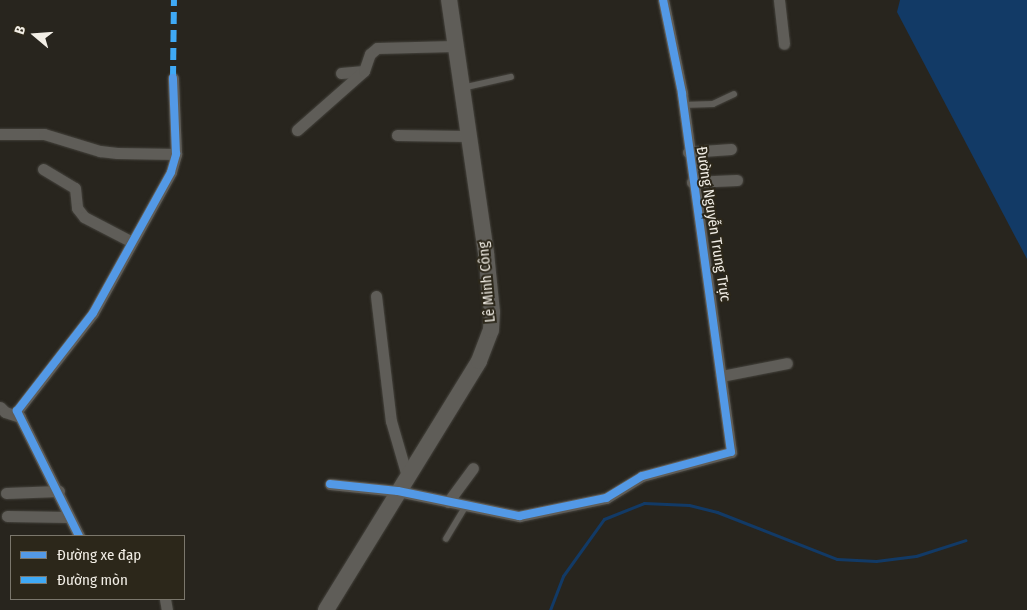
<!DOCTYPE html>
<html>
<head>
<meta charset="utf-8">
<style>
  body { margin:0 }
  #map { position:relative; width:1027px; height:610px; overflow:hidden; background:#28251e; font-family:"Fira Sans Condensed",sans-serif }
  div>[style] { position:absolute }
  .water>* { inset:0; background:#123a66 }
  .stream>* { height:3px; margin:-1.5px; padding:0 1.5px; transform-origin:1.5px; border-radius:1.5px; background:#123a66 }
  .roads { filter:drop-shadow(0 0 1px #45433d) drop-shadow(0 0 1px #45433d) }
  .lane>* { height:5.5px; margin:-2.75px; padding:0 2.75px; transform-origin:2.75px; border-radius:2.75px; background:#5f5d58 }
  .street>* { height:11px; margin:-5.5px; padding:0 5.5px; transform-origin:5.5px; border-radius:5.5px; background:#5f5d58 }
  .secondary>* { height:16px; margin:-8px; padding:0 8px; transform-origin:8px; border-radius:8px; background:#5f5d58 }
  .quiet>* { height:6px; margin-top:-3px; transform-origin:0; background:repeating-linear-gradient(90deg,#3fa9f5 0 12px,transparent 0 18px) }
  .cycleway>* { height:8px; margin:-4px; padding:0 4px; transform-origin:4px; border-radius:4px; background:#5399e6 }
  span { translate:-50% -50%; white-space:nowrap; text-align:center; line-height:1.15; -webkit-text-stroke:4px #2c271a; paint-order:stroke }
  .street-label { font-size:15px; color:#f2eee6 }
  .legend { position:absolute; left:10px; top:535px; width:175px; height:65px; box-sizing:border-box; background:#2c271a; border:1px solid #7b776c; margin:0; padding:6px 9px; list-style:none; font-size:15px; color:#f2eee6 }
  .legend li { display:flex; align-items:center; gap:10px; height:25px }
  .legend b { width:25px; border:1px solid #7b776c }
  .north { position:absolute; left:10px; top:10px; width:50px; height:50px; -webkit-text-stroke:4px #2c271a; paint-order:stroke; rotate:288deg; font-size:14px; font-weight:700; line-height:20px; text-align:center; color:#f2eee6 }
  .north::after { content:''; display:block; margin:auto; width:18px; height:22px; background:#f2eee6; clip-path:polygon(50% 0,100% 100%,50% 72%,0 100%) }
</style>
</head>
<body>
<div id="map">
  <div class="water">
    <i style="clip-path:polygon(900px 0,1027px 0,1027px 259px,897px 12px)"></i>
  </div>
  <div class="stream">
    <i style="left:550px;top:610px;width:36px;rotate:-69deg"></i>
    <i style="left:563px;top:576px;width:70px;rotate:-54.3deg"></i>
    <i style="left:604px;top:519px;width:43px;rotate:-21.8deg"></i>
    <i style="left:644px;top:503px;width:45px;rotate:2.5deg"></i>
    <i style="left:689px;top:505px;width:29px;rotate:14deg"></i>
    <i style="left:717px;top:512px;width:129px;rotate:21.4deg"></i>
    <i style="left:837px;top:559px;width:39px;rotate:3deg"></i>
    <i style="left:876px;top:561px;width:40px;rotate:-7.1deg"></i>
    <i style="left:916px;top:556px;width:52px;rotate:-17.7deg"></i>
  </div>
  <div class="roads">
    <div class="lane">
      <i style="left:462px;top:88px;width:50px;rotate:-12.7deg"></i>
      <i style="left:683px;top:105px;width:30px;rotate:-2deg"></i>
      <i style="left:713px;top:104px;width:23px;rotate:-25deg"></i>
      <i style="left:446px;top:539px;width:41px;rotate:-59deg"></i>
    </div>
    <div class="street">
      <i style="left:779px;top:0;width:44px;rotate:83.5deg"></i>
      <i style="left:341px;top:73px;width:23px;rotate:-5deg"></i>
      <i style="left:297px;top:130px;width:89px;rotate:-41.4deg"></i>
      <i style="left:364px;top:71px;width:18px;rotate:-71deg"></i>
      <i style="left:370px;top:54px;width:9px;rotate:-41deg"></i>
      <i style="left:377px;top:48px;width:77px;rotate:-1.5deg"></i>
      <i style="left:0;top:134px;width:44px"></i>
      <i style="left:44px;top:134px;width:59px;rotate:16.9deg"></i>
      <i style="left:100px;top:151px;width:17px;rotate:7deg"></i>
      <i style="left:117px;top:153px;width:59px;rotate:1deg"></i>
      <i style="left:397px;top:135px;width:70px;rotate:0.8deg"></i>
      <i style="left:688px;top:152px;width:43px;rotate:-4deg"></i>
      <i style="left:43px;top:169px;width:37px;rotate:31deg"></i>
      <i style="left:75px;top:188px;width:20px;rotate:84deg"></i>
      <i style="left:77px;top:208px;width:11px;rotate:52deg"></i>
      <i style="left:84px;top:217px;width:54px;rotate:27.5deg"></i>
      <i style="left:692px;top:182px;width:45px;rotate:-2.5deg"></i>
      <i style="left:376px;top:296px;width:126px;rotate:83.2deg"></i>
      <i style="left:391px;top:421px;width:57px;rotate:73.8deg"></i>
      <i style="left:721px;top:376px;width:67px;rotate:-11.1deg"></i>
      <i style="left:0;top:407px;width:7px;rotate:45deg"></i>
      <i style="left:5px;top:412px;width:16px;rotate:18deg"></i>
      <i style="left:330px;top:484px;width:68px;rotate:5.9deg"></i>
      <i style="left:398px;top:491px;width:124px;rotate:11.7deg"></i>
      <i style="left:519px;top:516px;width:89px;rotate:-11.7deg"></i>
      <i style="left:606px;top:498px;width:42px;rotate:-31.4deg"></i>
      <i style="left:642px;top:476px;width:92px;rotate:-15.1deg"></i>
      <i style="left:731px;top:452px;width:362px;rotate:-97.8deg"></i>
      <i style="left:682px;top:93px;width:95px;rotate:-101.5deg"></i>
      <i style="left:6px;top:493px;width:53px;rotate:-2.2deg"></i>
      <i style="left:448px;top:502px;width:42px;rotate:-53.7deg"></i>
      <i style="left:7px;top:516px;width:62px;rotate:0.9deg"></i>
      <i style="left:79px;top:536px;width:140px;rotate:-116.4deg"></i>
      <i style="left:17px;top:411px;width:124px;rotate:-52.2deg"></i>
      <i style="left:93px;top:313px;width:161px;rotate:-61deg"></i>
      <i style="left:171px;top:172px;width:19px;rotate:-74deg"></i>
      <i style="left:176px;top:154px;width:76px;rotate:-92.3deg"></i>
      <i style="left:165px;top:599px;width:11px;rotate:80deg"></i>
    </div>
    <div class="secondary">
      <i style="left:326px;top:610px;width:292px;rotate:-58.4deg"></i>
      <i style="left:479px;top:361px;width:33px;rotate:-69deg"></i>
      <i style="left:491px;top:330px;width:18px;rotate:-87deg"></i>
      <i style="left:492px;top:312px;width:59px;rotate:-95.8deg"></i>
      <i style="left:486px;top:253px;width:256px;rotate:-98.3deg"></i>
    </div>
  </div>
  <div class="quiet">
    <i style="left:173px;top:78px;width:78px;rotate:-89.3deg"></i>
  </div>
  <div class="cycleway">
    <i style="left:330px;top:484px;width:68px;rotate:5.9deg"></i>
    <i style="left:398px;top:491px;width:124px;rotate:11.7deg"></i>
    <i style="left:519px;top:516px;width:89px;rotate:-11.7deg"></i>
    <i style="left:606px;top:498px;width:42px;rotate:-31.4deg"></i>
    <i style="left:642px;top:476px;width:92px;rotate:-15.1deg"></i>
    <i style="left:731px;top:452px;width:362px;rotate:-97.8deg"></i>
    <i style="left:682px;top:93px;width:95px;rotate:-101.5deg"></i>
    <i style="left:79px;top:536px;width:140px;rotate:-116.4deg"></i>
    <i style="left:17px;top:411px;width:124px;rotate:-52.2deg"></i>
    <i style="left:93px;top:313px;width:161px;rotate:-61deg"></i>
    <i style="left:171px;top:172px;width:19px;rotate:-74deg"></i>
    <i style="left:176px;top:154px;width:76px;rotate:-92.3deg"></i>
  </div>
  <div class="street-label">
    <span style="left:713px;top:224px;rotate:81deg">Đường Nguyễn Trung Trực</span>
    <span style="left:487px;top:282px;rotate:-95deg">Lê Minh Công</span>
  </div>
  <ul class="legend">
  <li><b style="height:6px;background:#5399e6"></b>Đường xe đạp</li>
  <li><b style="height:6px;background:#3fa9f5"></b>Đường mòn</li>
  </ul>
  <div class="north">B</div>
</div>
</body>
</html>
